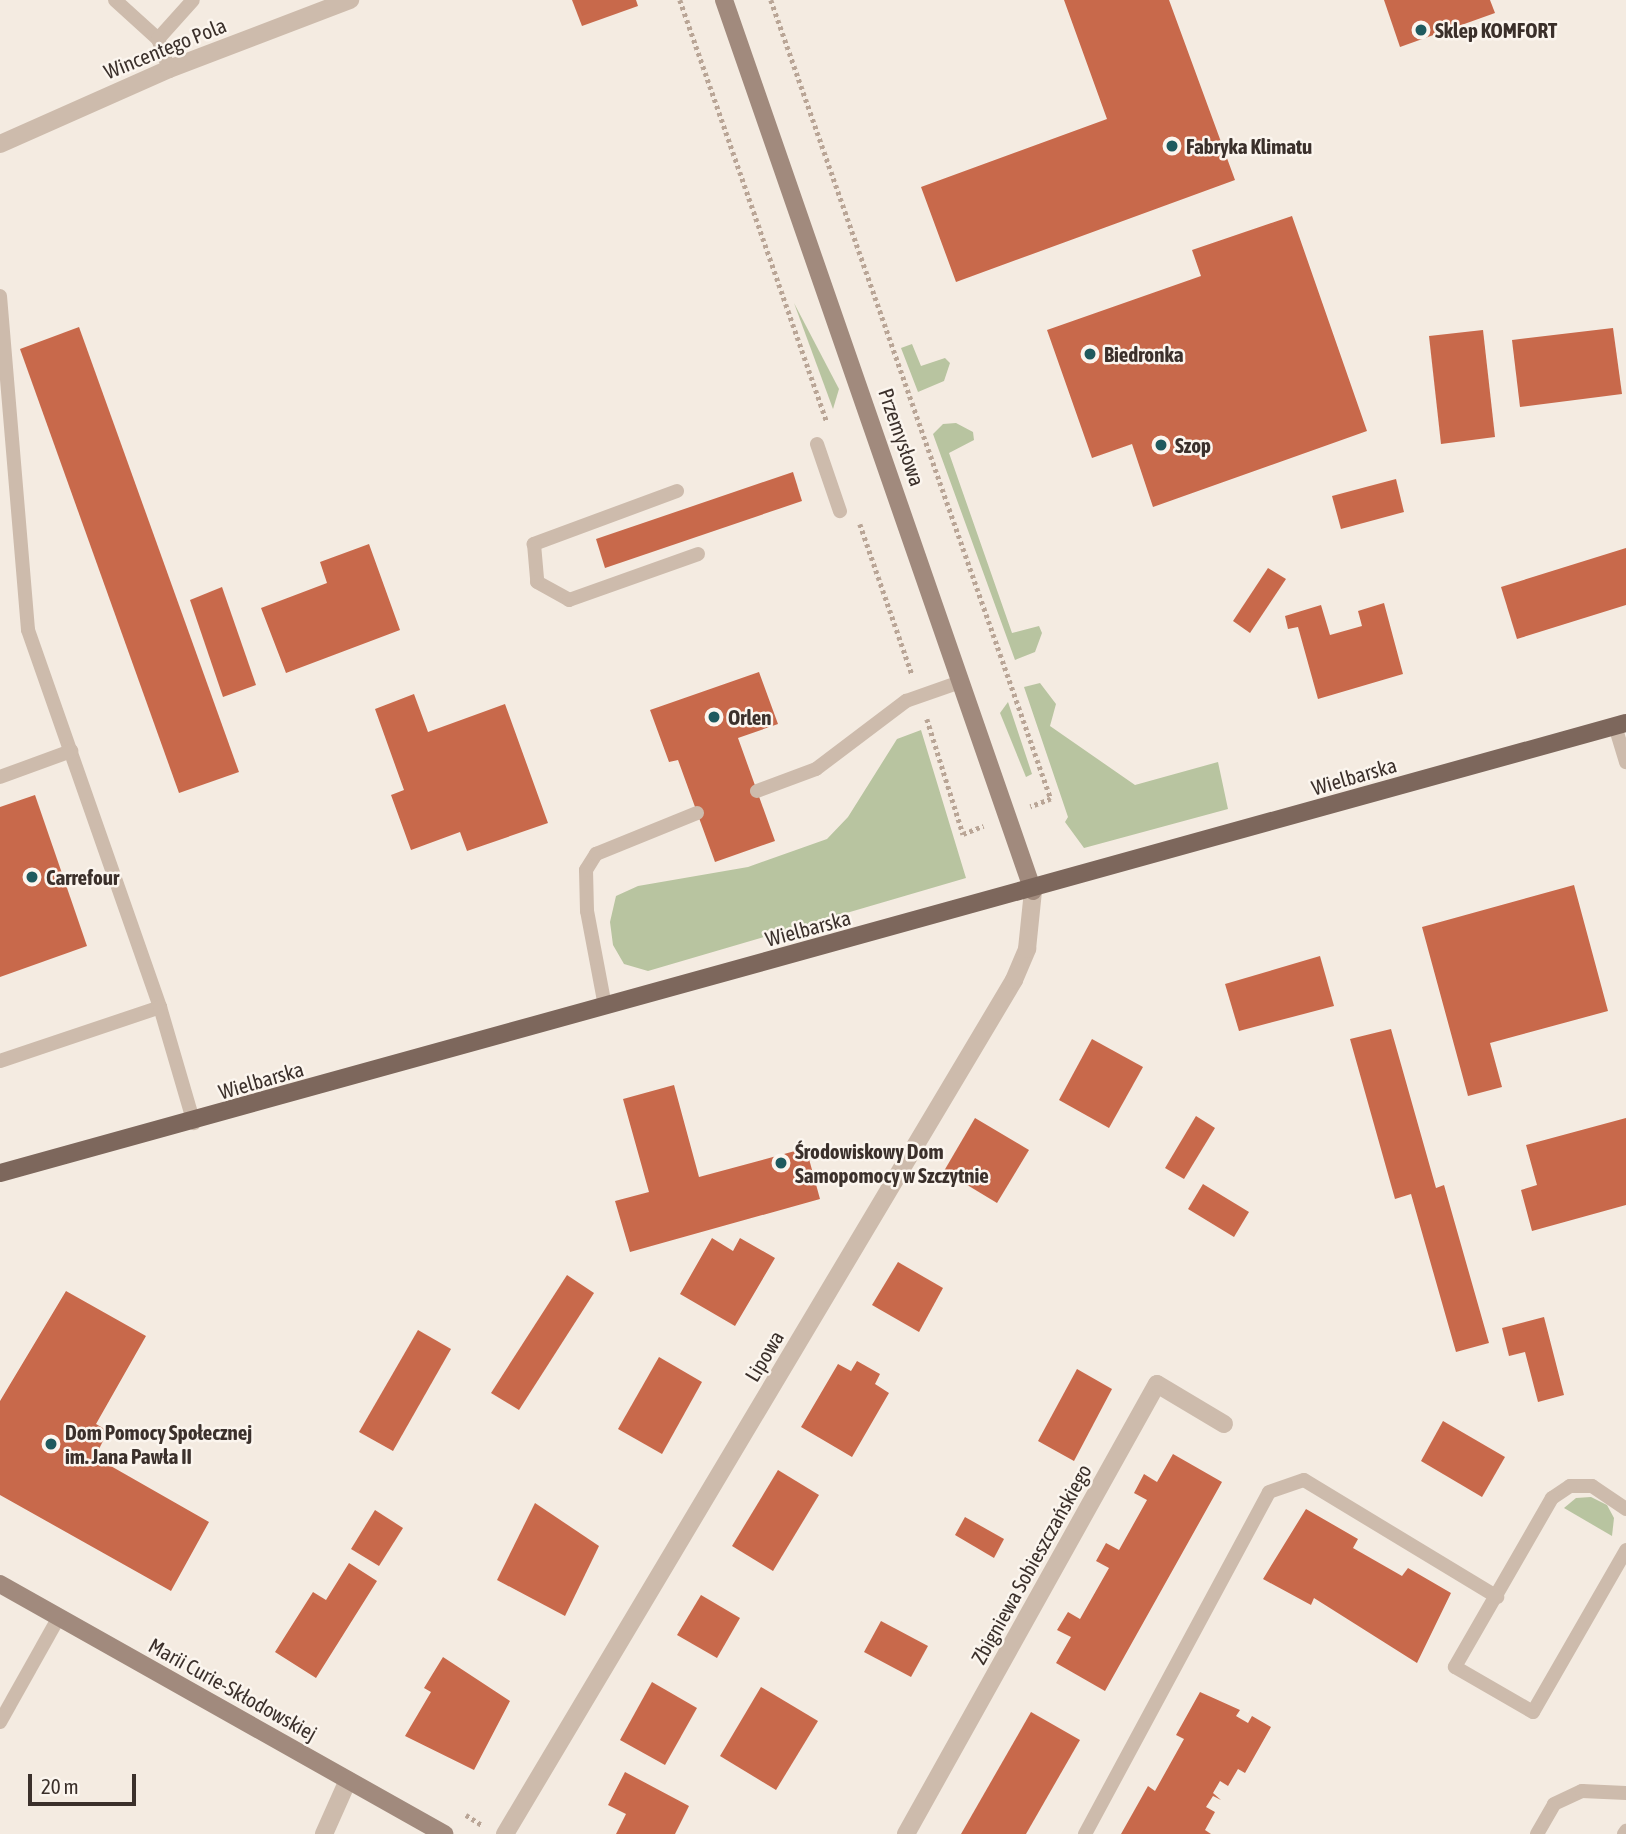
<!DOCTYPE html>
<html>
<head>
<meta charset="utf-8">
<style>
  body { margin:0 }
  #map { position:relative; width:1626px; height:1834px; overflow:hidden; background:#f4ebe1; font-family:"Asap Condensed",sans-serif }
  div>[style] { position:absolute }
  .green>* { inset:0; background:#b8c4a0 }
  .building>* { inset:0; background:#c8694b }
  .path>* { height:4.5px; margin-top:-2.25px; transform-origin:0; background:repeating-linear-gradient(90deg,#b9a596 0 3.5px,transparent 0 7px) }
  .lane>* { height:14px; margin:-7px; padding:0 7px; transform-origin:7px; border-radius:7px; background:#cdbbac }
  .street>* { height:18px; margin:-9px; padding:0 9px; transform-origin:9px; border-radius:9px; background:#cdbbac }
  .secondary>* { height:18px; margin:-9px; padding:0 9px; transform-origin:9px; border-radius:9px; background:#a18a7d }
  .primary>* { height:18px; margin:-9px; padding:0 9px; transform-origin:9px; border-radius:9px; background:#7d675c }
  .dots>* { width:19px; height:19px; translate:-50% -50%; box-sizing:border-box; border:4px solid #fbf5ee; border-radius:50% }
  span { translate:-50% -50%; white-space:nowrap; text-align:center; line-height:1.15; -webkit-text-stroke:5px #fbf5ee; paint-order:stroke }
  .poi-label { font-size:21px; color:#3b302b; font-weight:700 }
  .left { translate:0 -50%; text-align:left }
  .street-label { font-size:21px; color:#3b302b }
  .scale { position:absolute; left:28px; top:1774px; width:108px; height:32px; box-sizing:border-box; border:4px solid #3b302b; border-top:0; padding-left:9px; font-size:21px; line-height:24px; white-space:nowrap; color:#3b302b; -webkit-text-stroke:5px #fbf5ee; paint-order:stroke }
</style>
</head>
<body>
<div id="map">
  <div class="green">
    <i style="clip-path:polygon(794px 303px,839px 389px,833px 409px)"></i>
    <i style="clip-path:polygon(912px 344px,921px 366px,945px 358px,950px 363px,944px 381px,918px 392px,901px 348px)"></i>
    <i style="clip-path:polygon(956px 423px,973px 432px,974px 440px,949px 453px,1012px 633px,1039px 626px,1042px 633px,1035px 652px,1015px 660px,933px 434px,943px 424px)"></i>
    <i style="clip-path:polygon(1040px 683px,1056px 704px,1050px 726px,1135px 785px,1218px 762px,1228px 809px,1084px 848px,1065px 822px,1068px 817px,1024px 687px)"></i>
    <i style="clip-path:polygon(1008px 702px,1032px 774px,1026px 777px,1000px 713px)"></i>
    <i style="clip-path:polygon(921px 730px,966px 878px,648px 971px,624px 964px,613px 945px,610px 922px,616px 896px,638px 886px,748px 867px,827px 839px,848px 817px,897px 739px)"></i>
    <i style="clip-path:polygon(1591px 1497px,1607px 1505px,1614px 1518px,1612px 1536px,1564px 1508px,1576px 1498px)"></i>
  </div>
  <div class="building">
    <i style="clip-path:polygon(572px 0,636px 0,638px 6px,582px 26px)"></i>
    <i style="clip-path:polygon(1064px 0,1169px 0,1235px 180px,956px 282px,921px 187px,1107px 119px)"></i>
    <i style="clip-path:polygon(1384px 0,1490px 0,1495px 13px,1400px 47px)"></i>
    <i style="clip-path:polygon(1292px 216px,1367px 431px,1153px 507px,1132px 444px,1092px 458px,1047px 330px,1201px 276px,1192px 250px)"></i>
    <i style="clip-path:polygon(79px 327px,239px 772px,179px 793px,20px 349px)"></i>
    <i style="clip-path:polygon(1613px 328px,1622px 394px,1520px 407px,1512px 340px)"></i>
    <i style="clip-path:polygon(1483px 330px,1495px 437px,1441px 444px,1429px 336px)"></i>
    <i style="clip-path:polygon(793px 472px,802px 501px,605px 568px,596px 539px)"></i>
    <i style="clip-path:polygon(1396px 479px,1404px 512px,1341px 529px,1332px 496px)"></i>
    <i style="clip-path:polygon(369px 544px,400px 630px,286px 673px,261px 608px,327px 583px,320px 562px)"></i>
    <i style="clip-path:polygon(1626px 548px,1626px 605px,1517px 639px,1501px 587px)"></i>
    <i style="clip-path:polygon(1268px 568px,1286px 579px,1250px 633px,1233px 621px)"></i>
    <i style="clip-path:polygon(222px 587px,256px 685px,223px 697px,190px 600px)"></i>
    <i style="clip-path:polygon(1384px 603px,1403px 674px,1318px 699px,1298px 627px,1288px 629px,1285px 616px,1321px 605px,1330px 635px,1362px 626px,1358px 611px)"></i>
    <i style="clip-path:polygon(759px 672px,778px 724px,738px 738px,775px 841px,715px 862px,678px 760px,669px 762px,650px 710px)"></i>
    <i style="clip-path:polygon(414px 694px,428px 732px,505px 704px,548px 823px,467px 851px,460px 832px,411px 850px,391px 795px,404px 790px,375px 709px)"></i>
    <i style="clip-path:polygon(35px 795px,87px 946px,0 977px,0 807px)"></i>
    <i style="clip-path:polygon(1574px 885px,1608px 1011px,1490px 1043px,1502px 1087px,1468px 1096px,1422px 927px)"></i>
    <i style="clip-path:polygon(1320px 956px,1334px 1006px,1239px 1031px,1225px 984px)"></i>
    <i style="clip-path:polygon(1391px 1029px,1436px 1188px,1444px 1185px,1489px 1343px,1456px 1352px,1411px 1194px,1395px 1199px,1350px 1039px)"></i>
    <i style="clip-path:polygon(1092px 1039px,1143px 1067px,1109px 1128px,1059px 1100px)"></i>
    <i style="clip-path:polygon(674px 1085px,699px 1177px,806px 1148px,820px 1199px,630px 1252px,615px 1201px,649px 1192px,623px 1099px)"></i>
    <i style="clip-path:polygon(1196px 1116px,1215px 1128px,1184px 1179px,1165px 1168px)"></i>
    <i style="clip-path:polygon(975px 1118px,1029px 1150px,997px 1203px,944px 1171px)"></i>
    <i style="clip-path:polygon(1626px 1118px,1626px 1205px,1532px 1231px,1521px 1190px,1537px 1185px,1526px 1145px)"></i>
    <i style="clip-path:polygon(1203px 1184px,1249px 1212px,1234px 1237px,1188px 1209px)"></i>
    <i style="clip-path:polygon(712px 1238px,733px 1251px,740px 1238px,775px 1258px,735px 1326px,680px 1294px)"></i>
    <i style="clip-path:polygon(898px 1262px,943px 1288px,919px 1332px,872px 1305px)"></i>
    <i style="clip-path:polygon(567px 1275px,594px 1293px,519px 1410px,491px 1393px)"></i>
    <i style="clip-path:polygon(66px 1291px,146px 1336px,96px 1424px,108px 1431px,95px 1457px,209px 1522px,171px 1591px,0 1495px,0 1401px)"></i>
    <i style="clip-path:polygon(1544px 1317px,1564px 1395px,1538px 1402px,1525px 1352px,1509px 1356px,1502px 1328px)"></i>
    <i style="clip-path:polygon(418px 1330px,451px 1349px,393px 1451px,359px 1432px)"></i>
    <i style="clip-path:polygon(659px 1357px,702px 1382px,662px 1454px,618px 1429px)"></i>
    <i style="clip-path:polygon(857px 1361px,880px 1374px,875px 1384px,889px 1393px,852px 1457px,801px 1427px,838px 1364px,851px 1371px)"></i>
    <i style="clip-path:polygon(1077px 1369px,1112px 1389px,1074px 1461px,1038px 1441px)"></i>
    <i style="clip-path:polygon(1443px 1421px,1505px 1457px,1482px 1497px,1421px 1461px)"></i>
    <i style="clip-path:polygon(1173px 1454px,1222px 1482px,1105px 1691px,1056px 1663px,1071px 1637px,1057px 1630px,1068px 1612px,1080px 1619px,1109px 1568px,1096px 1561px,1106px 1543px,1119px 1550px,1147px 1500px,1134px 1493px,1144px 1474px,1157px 1482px)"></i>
    <i style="clip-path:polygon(778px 1470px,819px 1495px,773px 1571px,732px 1546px)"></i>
    <i style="clip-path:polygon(535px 1503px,599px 1546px,565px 1616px,497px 1580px)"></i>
    <i style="clip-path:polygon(1306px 1509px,1358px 1539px,1353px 1548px,1402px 1576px,1408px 1568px,1451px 1593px,1417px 1663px,1314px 1598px,1311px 1605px,1263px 1579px)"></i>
    <i style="clip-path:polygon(375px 1510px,403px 1528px,379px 1566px,351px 1549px)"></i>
    <i style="clip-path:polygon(965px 1517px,1004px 1539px,994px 1558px,955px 1535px)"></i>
    <i style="clip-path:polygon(349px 1563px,377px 1581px,316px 1678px,275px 1652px,313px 1592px,326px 1600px)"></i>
    <i style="clip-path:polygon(701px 1595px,740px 1618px,717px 1658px,677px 1635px)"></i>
    <i style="clip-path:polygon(881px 1621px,928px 1646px,911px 1677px,864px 1652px)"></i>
    <i style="clip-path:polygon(443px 1657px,510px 1701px,474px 1770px,405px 1736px,431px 1692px,424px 1688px)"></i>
    <i style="clip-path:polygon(652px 1682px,697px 1708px,665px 1765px,620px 1740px)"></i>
    <i style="clip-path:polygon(761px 1687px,818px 1721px,776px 1790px,720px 1756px)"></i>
    <i style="clip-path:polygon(1200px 1692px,1240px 1710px,1236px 1716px,1248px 1723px,1252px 1716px,1271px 1727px,1245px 1773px,1238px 1769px,1228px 1786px,1220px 1781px,1213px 1793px,1221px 1800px,1213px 1796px,1206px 1807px,1215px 1812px,1205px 1830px,1211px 1834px,1121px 1834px,1148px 1786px,1155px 1791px,1184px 1739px,1176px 1735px)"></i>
    <i style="clip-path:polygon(1031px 1712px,1080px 1740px,1026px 1834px,961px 1834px)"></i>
    <i style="clip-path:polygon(625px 1772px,689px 1806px,675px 1834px,616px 1834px,626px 1814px,608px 1805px)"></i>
  </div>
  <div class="path">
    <i style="left:680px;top:0;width:447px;rotate:70.8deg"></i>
    <i style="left:771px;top:0;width:847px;rotate:70.69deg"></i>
    <i style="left:1051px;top:799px;width:22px;rotate:159deg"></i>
    <i style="left:860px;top:524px;width:159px;rotate:70.9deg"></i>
    <i style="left:927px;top:719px;width:121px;rotate:72.6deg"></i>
    <i style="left:963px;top:834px;width:22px;rotate:-22deg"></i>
    <i style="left:466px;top:1815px;width:19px;rotate:32deg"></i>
  </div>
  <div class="lane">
    <i style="left:115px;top:0;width:58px;rotate:42.2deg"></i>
    <i style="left:169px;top:69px;width:32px;rotate:-110deg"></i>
    <i style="left:158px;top:39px;width:52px;rotate:-48.1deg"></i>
    <i style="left:0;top:296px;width:335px;rotate:85.2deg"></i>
    <i style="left:28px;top:630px;width:399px;rotate:70.7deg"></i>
    <i style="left:817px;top:444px;width:71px;rotate:71.1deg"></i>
    <i style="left:677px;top:491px;width:153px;rotate:159.7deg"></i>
    <i style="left:534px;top:544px;width:38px;rotate:85deg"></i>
    <i style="left:537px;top:582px;width:37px;rotate:29deg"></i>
    <i style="left:569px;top:600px;width:137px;rotate:-19.6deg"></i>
    <i style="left:1615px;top:726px;width:38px;rotate:73deg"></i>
    <i style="left:0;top:777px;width:76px;rotate:-20.1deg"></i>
    <i style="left:757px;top:791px;width:63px;rotate:-20.4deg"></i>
    <i style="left:816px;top:769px;width:113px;rotate:-37.1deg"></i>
    <i style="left:906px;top:701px;width:57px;rotate:-19.4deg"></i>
    <i style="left:605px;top:1006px;width:97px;rotate:-100.7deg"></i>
    <i style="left:587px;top:911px;width:41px;rotate:-91.4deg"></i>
    <i style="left:586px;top:870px;width:19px;rotate:-58deg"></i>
    <i style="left:596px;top:854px;width:109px;rotate:-22.1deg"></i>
    <i style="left:0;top:1061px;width:169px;rotate:-18.6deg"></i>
    <i style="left:160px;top:1007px;width:121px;rotate:73.7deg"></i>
    <i style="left:1626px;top:1509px;width:41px;rotate:-145.9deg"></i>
    <i style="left:1592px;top:1486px;width:22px;rotate:180deg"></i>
    <i style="left:1570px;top:1486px;width:22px;rotate:146deg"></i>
    <i style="left:1552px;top:1498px;width:195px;rotate:119.9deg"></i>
    <i style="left:1455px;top:1667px;width:90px;rotate:30deg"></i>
    <i style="left:1533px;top:1712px;width:187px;rotate:-60.1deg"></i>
    <i style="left:0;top:1722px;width:120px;rotate:-60.7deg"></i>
    <i style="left:1085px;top:1834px;width:388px;rotate:-61.7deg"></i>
    <i style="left:1269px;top:1492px;width:37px;rotate:-19deg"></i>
    <i style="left:1304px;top:1480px;width:226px;rotate:31.2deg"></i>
    <i style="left:1537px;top:1834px;width:34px;rotate:-60deg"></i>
    <i style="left:1554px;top:1804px;width:31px;rotate:-25deg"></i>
    <i style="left:1582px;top:1791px;width:44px;rotate:2.6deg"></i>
    <i style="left:1624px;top:1834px;width:4px;rotate:-56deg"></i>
  </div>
  <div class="street">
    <i style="left:0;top:144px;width:185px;rotate:-23.9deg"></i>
    <i style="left:169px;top:69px;width:194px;rotate:-20.9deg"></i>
    <i style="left:324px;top:1834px;width:59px;rotate:-66deg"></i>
    <i style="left:505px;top:1834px;width:994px;rotate:-59.2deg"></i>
    <i style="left:1014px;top:980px;width:34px;rotate:-67deg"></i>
    <i style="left:1027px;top:949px;width:58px;rotate:-84.1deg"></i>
    <i style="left:906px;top:1834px;width:515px;rotate:-60.85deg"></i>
    <i style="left:1157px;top:1384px;width:78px;rotate:30.8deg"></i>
  </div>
  <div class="secondary">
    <i style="left:724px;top:0;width:943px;rotate:70.87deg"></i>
    <i style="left:0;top:1584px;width:510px;rotate:29.38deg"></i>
  </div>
  <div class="primary">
    <i style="left:0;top:1173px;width:1687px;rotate:-15.47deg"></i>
  </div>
  <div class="dots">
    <i style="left:1421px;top:30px;background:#1f5a5e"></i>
    <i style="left:1172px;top:146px;background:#1f5a5e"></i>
    <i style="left:1090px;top:354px;background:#1f5a5e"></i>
    <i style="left:1161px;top:445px;background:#1f5a5e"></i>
    <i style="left:714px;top:717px;background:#1f5a5e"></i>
    <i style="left:32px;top:877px;background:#1f5a5e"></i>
    <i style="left:781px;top:1163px;background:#1f5a5e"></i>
    <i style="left:51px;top:1444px;background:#1f5a5e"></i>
  </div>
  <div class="poi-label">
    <span class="left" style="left:1435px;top:30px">Sklep KOMFORT</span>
    <span class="left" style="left:1186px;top:146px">Fabryka Klimatu</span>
    <span class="left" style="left:1104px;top:354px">Biedronka</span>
    <span class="left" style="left:1175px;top:445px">Szop</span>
    <span class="left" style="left:728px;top:717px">Orlen</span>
    <span class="left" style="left:46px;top:877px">Carrefour</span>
    <span class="left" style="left:795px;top:1163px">Środowiskowy Dom<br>Samopomocy w Szczytnie</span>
    <span class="left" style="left:65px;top:1444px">Dom Pomocy Społecznej<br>im. Jana Pawła II</span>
  </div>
  <div class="street-label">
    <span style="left:165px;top:48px;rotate:-22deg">Wincentego Pola</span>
    <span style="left:902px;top:437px;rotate:71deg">Przemysłowa</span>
    <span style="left:1354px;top:776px;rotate:-16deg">Wielbarska</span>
    <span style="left:808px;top:928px;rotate:-15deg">Wielbarska</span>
    <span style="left:261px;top:1080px;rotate:-16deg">Wielbarska</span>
    <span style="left:764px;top:1356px;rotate:-59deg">Lipowa</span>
    <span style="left:1031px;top:1564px;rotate:-61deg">Zbigniewa Sobieszczańskiego</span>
    <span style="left:233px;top:1689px;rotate:29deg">Marii Curie-Skłodowskiej</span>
  </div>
  <div class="scale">20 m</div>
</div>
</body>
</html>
